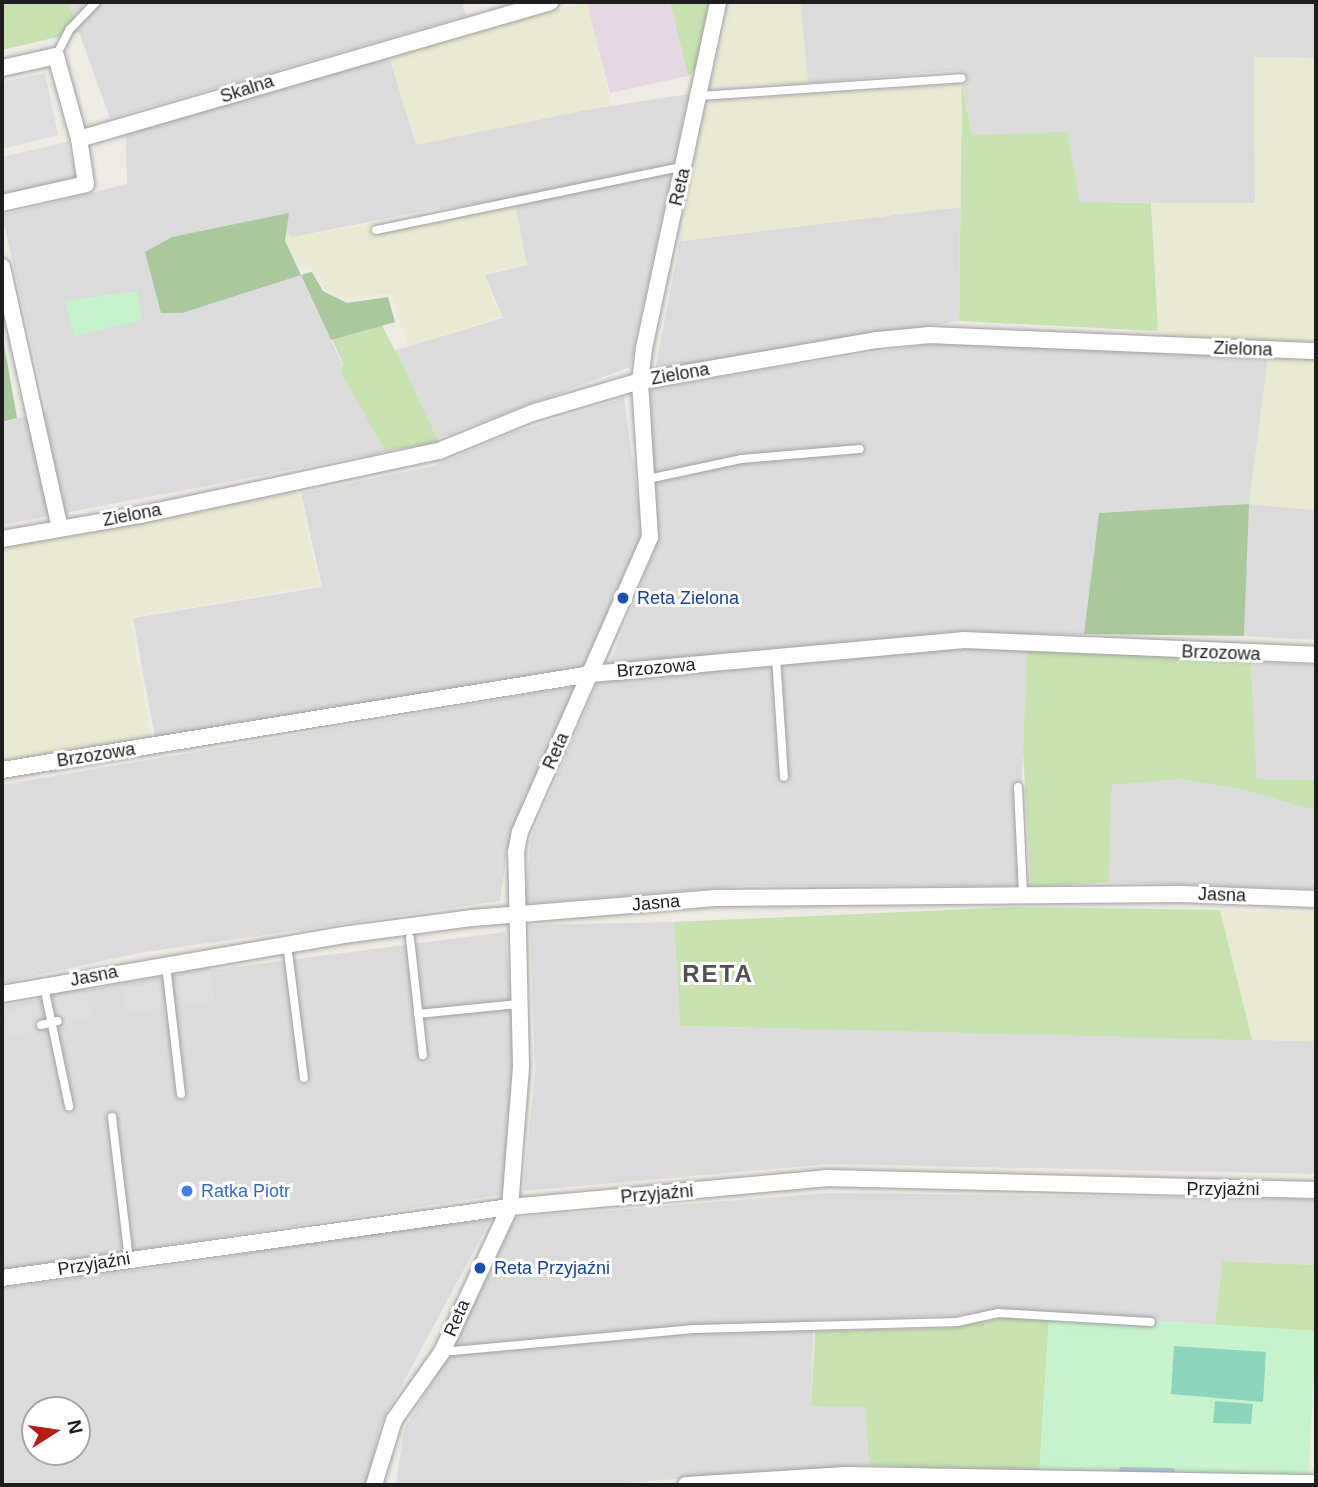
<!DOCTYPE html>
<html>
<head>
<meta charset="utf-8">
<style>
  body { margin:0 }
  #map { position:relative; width:1318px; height:1487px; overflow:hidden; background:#eeebe5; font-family:Arial,sans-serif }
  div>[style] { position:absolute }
  .residential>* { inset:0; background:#dcdbdb }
  .industrial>* { inset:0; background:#e6d8e3 }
  .farmland>* { inset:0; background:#e8ead2 }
  .grass>* { inset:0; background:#c7e2b0 }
  .forest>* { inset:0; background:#a9c89e }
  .park>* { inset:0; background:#c7f3cc }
  .pitch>* { inset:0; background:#8cd4bb }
  .parking>* { inset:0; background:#dedede }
  .stream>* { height:4.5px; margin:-2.25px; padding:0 2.25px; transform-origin:2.25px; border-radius:2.25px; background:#aacbd6 }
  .roads { filter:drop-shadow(0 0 2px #9f9f9f) drop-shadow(0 0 2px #9f9f9f) }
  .service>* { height:8px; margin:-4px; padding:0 4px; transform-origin:4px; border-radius:4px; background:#fff }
  .minor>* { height:16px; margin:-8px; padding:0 8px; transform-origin:8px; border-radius:8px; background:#fff }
  .dots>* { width:19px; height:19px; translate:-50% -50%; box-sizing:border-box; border:4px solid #fff; border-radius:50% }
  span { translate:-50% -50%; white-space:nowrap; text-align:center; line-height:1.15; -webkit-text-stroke:6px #fff; paint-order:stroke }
  .street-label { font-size:18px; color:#1e1e1e }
  .transit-label { font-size:18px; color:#164399 }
  .left { translate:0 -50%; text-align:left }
  .shop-label { font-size:18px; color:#366cbe }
  .district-label { font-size:24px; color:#515151; font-weight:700; letter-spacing:2px }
  .frame { position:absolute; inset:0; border:4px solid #1e1e1e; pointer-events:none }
  .north { position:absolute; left:21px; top:1396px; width:70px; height:70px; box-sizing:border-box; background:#fff; border:2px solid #a5a5a5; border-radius:50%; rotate:78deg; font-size:19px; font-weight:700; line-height:28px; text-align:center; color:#1e1e1e }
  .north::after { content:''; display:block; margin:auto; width:24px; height:32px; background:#b51d17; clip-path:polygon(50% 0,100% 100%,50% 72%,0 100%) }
</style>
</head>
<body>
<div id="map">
  <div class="residential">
    <i style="clip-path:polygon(68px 2px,462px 2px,466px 16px,110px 118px)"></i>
    <i style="clip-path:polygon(800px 2px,1316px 2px,1316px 58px,1254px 57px,1255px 204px,1080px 202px,1067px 133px,972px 135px,960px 70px,808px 83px)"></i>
    <i style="clip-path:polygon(evenodd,389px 56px,416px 144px,571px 112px,689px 94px,630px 367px,420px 445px,2px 525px,2px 422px,47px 411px,2px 215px,127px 184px,126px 131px,389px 56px,514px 199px,527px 265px,485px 275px,503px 318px,343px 366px,285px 241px,286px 232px,293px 237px,429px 210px,514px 199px)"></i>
    <i style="clip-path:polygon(960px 207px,959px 321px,655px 371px,680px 241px)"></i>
    <i style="clip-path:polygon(935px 343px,1268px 358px,1249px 504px,1316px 510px,1316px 640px,1244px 636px,1248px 505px,1099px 513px,1084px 634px,958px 636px,609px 666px,654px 550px,650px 388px)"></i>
    <i style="clip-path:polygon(624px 398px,643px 537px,583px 667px,155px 738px,133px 618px,322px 587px,301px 493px,434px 466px,509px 434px)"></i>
    <i style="clip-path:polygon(955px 642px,1027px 648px,1018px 886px,741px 886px,525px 904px,531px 838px,598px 681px)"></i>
    <i style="clip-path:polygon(1251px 662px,1316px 665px,1316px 780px,1257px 779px)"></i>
    <i style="clip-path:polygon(578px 686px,508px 845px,500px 901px,139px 953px,2px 983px,2px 785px)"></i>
    <i style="clip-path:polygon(1179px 778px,1244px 790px,1316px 811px,1316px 889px,1109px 882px,1112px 785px)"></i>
    <i style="clip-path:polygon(674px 922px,680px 1026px,1316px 1041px,1316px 1174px,829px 1164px,523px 1191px,535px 1072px,530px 925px)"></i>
    <i style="clip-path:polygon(505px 932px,516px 1060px,506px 1194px,2px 1270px,2px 1006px,165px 976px)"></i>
    <i style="clip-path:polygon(827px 1193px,1316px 1199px,1316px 1265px,1222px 1261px,1215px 1325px,1004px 1309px,954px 1316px,814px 1320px,811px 1405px,865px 1407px,869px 1465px,596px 1485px,396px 1485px,404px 1429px,448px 1356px,515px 1218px)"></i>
    <i style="clip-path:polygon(evenodd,491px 1219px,380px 1426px,367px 1485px,2px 1485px,2px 1288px,205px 1261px,347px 1236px,491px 1219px,35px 1410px,77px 1410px,77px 1452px,35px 1452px,35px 1410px)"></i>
  </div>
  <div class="industrial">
    <i style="clip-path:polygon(586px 2px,670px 2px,688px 76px,610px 93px)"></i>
  </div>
  <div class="farmland">
    <i style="clip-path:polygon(587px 2px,611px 105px,416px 145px,389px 56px)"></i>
    <i style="clip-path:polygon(732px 2px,800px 2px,808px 83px,711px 86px)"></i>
    <i style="clip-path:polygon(1254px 57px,1316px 58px,1316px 510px,1249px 504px,1268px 358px,1158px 331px,1151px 203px,1255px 203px)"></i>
    <i style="clip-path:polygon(962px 84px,960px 207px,680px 241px,703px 112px,714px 101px)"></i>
    <i style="clip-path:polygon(514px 199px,526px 264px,483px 274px,500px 316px,408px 347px,391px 293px,344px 299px,324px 288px,315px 270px,298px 264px,285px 241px,286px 232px,293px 237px)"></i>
    <i style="clip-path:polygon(299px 492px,319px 585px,130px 617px,151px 737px,2px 764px,2px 548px)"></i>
    <i style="clip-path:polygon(1220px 910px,1316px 914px,1316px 1041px,1252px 1040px)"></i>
  </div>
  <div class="grass">
    <i style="clip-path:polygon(2px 2px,68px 2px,79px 32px,2px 50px)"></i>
    <i style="clip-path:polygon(670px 2px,711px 2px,697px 69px,688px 76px)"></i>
    <i style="clip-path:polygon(962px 84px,972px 135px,1067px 132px,1080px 202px,1151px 203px,1158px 331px,959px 321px)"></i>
    <i style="clip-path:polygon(374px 310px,404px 368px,439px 443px,385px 450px,342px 375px,343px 364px,327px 328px)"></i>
    <i style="clip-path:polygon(1027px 648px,1251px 662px,1257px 779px,1316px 780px,1316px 811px,1244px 790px,1179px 779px,1112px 785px,1109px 882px,1031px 887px,1023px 751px)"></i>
    <i style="clip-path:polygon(1016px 907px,1220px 910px,1252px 1040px,680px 1026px,674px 922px)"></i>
    <i style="clip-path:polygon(1222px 1261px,1316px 1265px,1316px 1331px,1215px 1325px)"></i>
    <i style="clip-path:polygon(1009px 1317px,1049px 1320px,1039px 1475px,869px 1465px,865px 1407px,811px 1406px,815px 1331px,950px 1328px)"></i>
  </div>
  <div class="forest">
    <i style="clip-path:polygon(289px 213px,285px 241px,301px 275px,312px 272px,323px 291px,347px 303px,388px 297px,395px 322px,331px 340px,301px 275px,182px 313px,161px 313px,145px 252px,172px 237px)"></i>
    <i style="clip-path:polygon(2px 333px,17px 418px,2px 422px)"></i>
    <i style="clip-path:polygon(1249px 504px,1244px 636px,1084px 634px,1099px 513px)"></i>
  </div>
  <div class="park">
    <i style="clip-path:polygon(137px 291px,142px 320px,74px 337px,65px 301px)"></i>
    <i style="clip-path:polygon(1049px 1314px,1316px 1331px,1308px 1483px,1039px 1479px)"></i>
  </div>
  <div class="pitch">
    <i style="clip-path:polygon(1174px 1346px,1266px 1352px,1263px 1402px,1171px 1394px)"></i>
    <i style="clip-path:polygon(1215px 1401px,1253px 1404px,1251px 1424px,1213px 1423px)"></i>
  </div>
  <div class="parking">
    <i style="clip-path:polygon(45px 73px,58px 135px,2px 149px,2px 82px)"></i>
    <i style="clip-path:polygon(67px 142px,77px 181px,2px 197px,2px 157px)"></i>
    <i style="clip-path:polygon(210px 967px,215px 1000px,183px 1005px,178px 972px)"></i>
    <i style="clip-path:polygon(161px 982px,166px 1008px,125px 1012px,122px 988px)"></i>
    <i style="clip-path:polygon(86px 987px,92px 1019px,59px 1026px,53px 994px)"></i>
    <i style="clip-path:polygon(37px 1005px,42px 1030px,9px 1037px,4px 1011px)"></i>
  </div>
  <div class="stream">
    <i style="left:1121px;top:1469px;width:51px;rotate:1.1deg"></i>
  </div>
  <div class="roads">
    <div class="service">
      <i style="left:56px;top:56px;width:30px;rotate:-63deg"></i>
      <i style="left:70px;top:29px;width:37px;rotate:-46deg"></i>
      <i style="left:700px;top:96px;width:262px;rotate:-3.9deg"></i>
      <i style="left:376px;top:230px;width:315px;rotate:-11.7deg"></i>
      <i style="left:648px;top:479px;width:95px;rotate:-12.1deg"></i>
      <i style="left:741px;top:459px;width:119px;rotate:-4.8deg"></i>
      <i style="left:776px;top:657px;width:120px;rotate:86.2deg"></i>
      <i style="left:1018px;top:787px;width:107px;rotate:87.3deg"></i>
      <i style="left:410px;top:938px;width:118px;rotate:83.7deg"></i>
      <i style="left:287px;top:944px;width:135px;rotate:82.8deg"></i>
      <i style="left:166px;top:965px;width:130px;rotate:83.4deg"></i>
      <i style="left:44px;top:987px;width:122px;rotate:78.1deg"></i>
      <i style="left:418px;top:1014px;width:101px;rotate:-5.7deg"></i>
      <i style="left:41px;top:1025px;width:17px;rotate:-13deg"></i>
      <i style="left:112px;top:1117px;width:143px;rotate:83.2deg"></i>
      <i style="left:442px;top:1352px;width:253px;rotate:-5.2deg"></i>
      <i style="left:694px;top:1329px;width:263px;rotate:-1.5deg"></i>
      <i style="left:957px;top:1322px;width:42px;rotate:-12.4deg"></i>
      <i style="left:998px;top:1313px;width:153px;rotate:3.4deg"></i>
    </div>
    <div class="minor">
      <i style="left:2px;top:68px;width:55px;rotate:-12.5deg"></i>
      <i style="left:56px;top:56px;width:86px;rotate:74.5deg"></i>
      <i style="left:79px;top:139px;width:491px;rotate:-16.2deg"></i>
      <i style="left:2px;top:203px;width:86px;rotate:-12.7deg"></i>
      <i style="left:86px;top:184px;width:46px;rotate:-98.8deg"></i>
      <i style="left:2px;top:267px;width:267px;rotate:77.5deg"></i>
      <i style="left:2px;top:539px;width:140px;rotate:-9.9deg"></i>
      <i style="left:140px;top:515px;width:306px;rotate:-12.1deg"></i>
      <i style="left:439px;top:451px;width:100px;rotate:-22.2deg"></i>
      <i style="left:532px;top:413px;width:113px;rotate:-16.5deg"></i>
      <i style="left:640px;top:381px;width:241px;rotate:-9.8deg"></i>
      <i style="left:877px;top:340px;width:53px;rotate:-5.4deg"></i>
      <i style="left:930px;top:335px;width:386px;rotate:2.4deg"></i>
      <i style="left:2px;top:770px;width:597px;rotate:-9.26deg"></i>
      <i style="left:591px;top:674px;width:375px;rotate:-5.2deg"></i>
      <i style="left:964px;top:640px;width:352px;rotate:2.4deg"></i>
      <i style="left:2px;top:994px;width:346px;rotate:-9.8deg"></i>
      <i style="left:343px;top:935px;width:131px;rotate:-7.5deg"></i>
      <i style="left:473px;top:918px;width:243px;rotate:-4.7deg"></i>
      <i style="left:715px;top:898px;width:466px;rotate:-0.5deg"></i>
      <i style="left:1181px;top:894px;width:135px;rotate:2.1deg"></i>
      <i style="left:2px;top:1278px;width:513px;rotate:-7.96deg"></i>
      <i style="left:510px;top:1207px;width:317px;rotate:-5.2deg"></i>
      <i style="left:826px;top:1178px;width:490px;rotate:1.4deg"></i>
      <i style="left:374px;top:1485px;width:68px;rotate:-72.9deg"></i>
      <i style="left:394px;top:1420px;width:83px;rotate:-54.8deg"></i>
      <i style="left:442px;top:1352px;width:160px;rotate:-64.9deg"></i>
      <i style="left:510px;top:1207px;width:141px;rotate:-85.5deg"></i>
      <i style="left:521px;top:1066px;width:214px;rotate:-91.3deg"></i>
      <i style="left:516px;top:852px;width:20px;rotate:-79deg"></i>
      <i style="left:520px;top:832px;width:322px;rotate:-66.2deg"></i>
      <i style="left:650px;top:537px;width:156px;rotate:-93.7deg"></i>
      <i style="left:640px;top:381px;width:33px;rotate:-83deg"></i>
      <i style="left:644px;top:348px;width:354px;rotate:-77.9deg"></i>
      <i style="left:686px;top:1485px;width:160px;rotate:-3.6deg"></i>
      <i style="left:846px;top:1475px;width:470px;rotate:1deg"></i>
    </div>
  </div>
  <div class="dots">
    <i style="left:623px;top:598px;background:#1a4fb4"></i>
    <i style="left:187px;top:1191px;background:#3f7fe0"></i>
    <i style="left:480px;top:1268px;background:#1a4fb4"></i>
  </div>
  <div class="street-label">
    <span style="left:247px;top:89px;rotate:-18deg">Skalna</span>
    <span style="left:680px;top:187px;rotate:-77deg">Reta</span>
    <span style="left:1243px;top:349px;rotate:2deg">Zielona</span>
    <span style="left:680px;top:374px;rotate:-10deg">Zielona</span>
    <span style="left:132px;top:515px;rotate:-11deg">Zielona</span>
    <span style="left:1221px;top:653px;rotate:2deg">Brzozowa</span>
    <span style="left:656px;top:668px;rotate:-5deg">Brzozowa</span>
    <span style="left:556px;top:751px;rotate:-66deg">Reta</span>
    <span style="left:96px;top:755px;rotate:-9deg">Brzozowa</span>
    <span style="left:1222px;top:895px;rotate:2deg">Jasna</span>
    <span style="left:656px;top:903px;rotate:-5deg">Jasna</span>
    <span style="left:94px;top:976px;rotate:-11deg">Jasna</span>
    <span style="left:1223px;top:1189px">Przyjaźni</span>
    <span style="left:657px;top:1194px;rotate:-5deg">Przyjaźni</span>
    <span style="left:94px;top:1264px;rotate:-9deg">Przyjaźni</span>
    <span style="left:457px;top:1318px;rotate:-66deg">Reta</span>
  </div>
  <div class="transit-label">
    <span class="left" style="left:637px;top:598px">Reta Zielona</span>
    <span class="left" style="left:494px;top:1268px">Reta Przyjaźni</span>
  </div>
  <div class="shop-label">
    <span class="left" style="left:201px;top:1191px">Ratka Piotr</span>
  </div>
  <div class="district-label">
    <span style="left:718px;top:974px">RETA</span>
  </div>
  <div class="frame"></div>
  <div class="north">N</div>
</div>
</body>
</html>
